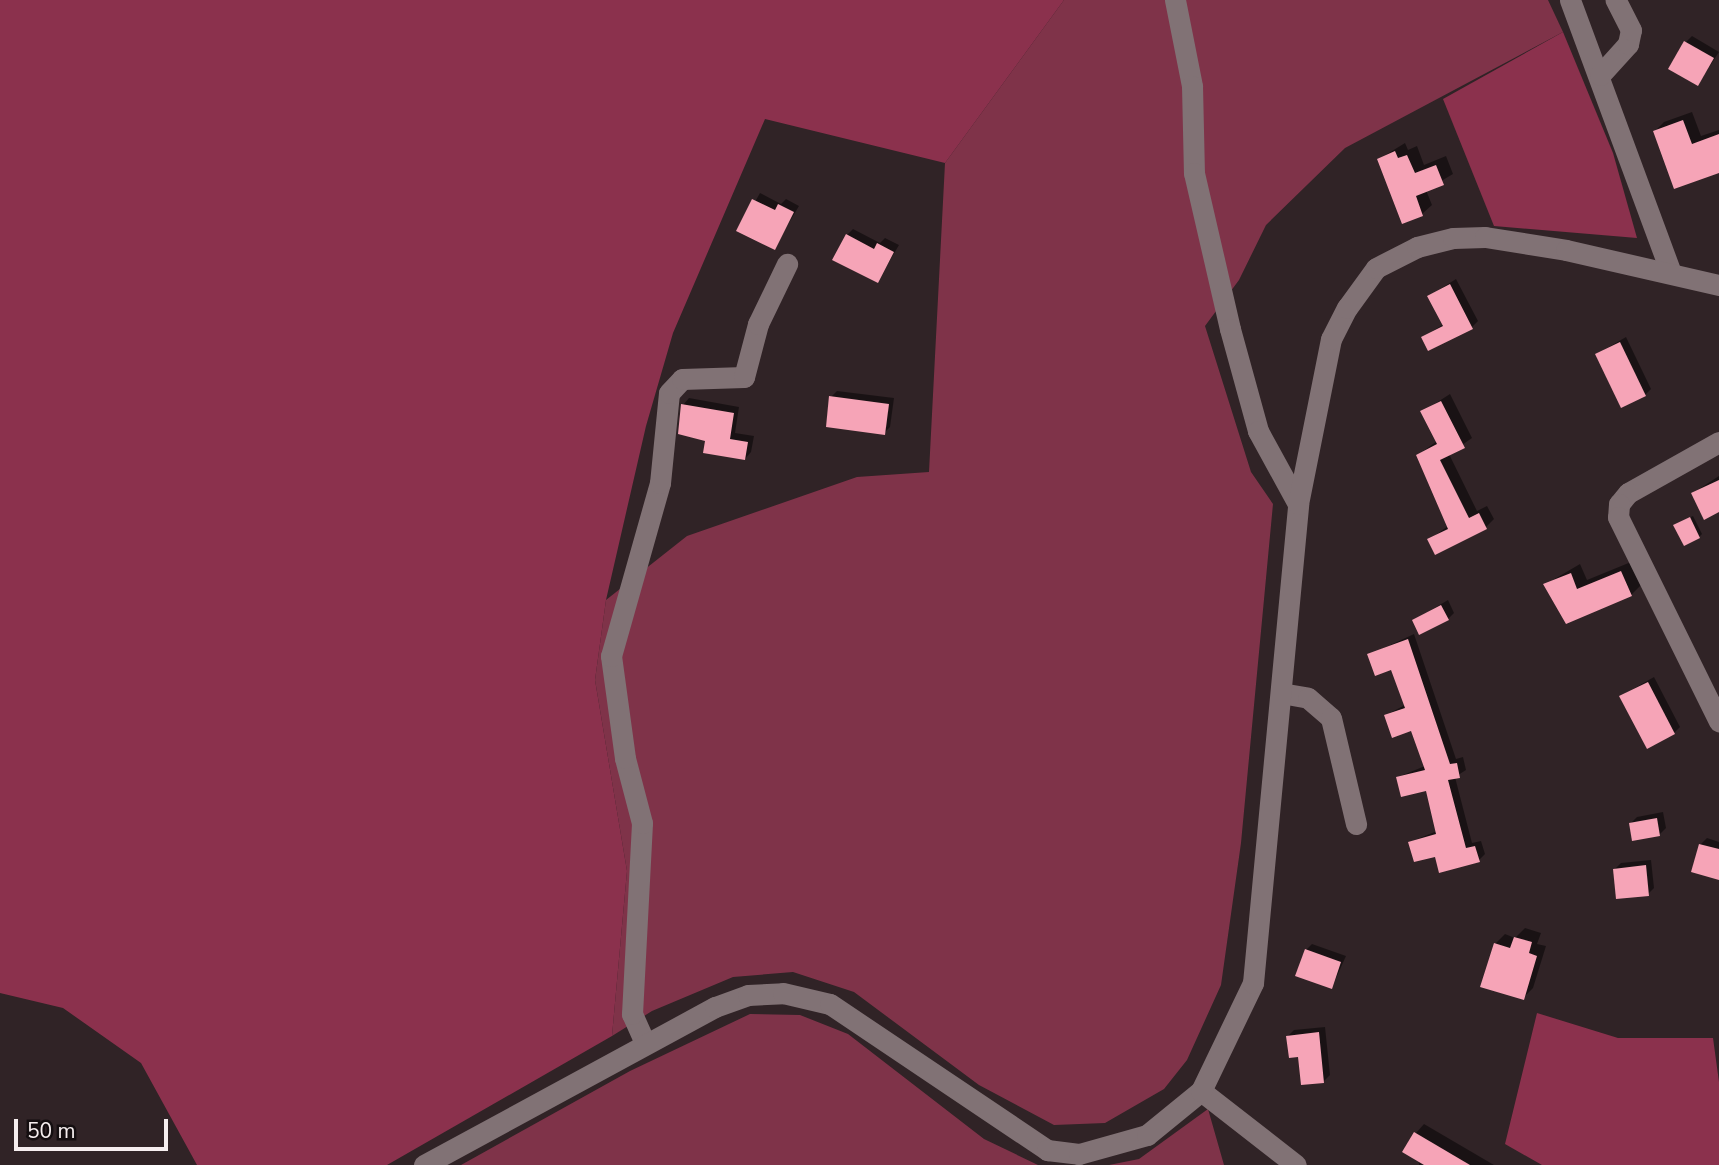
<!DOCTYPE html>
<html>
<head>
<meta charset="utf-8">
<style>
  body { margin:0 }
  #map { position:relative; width:1719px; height:1165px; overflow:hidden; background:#302326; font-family:"Nunito Sans",sans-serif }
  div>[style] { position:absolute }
  .green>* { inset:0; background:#7f3349 }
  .forest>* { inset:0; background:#8b314d }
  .shadow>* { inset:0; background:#0007 }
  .building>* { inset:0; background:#f6a4b7 }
  .minor>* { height:21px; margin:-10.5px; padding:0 10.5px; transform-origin:10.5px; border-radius:10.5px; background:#817275 }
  span { translate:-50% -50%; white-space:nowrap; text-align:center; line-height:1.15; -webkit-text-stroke:7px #140e10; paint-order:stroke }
  .scale { position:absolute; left:14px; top:1119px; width:154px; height:32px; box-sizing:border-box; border:4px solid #f6eeef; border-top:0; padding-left:9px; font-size:21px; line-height:24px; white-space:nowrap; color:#f6eeef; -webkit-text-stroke:5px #140e10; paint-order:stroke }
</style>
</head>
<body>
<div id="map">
  <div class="green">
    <i style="clip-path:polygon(1064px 0,1548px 0,1563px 32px,1345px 148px,1266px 225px,1239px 280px,1205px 326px,1251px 472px,1273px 504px,1241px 843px,1221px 985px,1187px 1060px,1164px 1089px,1105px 1123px,1054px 1125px,979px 1085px,854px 992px,793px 972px,733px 977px,652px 1011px,612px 1036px,627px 871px,595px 680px,606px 600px,687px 536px,857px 477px,929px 472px,945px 163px)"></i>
    <i style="clip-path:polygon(750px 1014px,800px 1015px,848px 1034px,984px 1139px,1038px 1165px,461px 1165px,630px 1071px)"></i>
    <i style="clip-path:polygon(1208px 1109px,1224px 1165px,1109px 1165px,1139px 1159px)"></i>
  </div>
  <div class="forest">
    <i style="clip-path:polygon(0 0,1064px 0,945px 163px,765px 119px,673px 333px,646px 426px,606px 600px,595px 680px,627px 871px,612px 1036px,387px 1165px,197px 1165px,141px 1063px,63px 1008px,0 993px)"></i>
    <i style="clip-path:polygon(1563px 32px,1613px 153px,1637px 238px,1494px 226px,1443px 99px)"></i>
    <i style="clip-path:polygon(1537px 1013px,1618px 1038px,1713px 1038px,1719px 1082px,1719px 1165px,1542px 1165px,1505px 1144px)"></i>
  </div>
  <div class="shadow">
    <i style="clip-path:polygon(1692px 36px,1719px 52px,1698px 84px,1686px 42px)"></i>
    <i style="clip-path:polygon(1692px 112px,1701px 136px,1719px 130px,1719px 171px,1655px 131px,1664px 122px)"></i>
    <i style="clip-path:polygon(1405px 143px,1408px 150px,1417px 146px,1424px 165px,1446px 156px,1453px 174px,1426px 190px,1432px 205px,1422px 214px,1379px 159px)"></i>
    <i style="clip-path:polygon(760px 193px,781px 204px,786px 199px,799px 206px,774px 248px,739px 230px)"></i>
    <i style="clip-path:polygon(853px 229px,880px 243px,885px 238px,899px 245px,878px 281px,847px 235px)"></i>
    <i style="clip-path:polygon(1456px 279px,1478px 321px,1472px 327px,1423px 337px,1444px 324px,1429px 296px)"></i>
    <i style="clip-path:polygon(1626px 337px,1651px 389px,1645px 395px,1597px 354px)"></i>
    <i style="clip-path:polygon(837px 391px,894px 398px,890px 427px,884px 433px,831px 397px)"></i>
    <i style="clip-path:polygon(1450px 394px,1472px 438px,1449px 454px,1477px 511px,1487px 506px,1494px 519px,1486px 527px,1429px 540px,1448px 526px,1418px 455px,1437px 441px,1422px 412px)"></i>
    <i style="clip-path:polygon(689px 398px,739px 407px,735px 433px,754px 436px,751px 452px,745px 459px,707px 439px,683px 405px)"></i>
    <i style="clip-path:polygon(1719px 476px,1719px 510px,1693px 493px)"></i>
    <i style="clip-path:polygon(1693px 516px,1702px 534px,1699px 537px,1678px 523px)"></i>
    <i style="clip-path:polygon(1631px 562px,1641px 585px,1631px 595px,1567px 622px,1546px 584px,1580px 564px,1587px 580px)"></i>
    <i style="clip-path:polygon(1448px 600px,1454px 613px,1448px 619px,1414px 620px)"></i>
    <i style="clip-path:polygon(1414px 634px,1456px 759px,1463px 757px,1466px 770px,1455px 777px,1472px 843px,1481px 841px,1485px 854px,1479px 860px,1436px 855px,1410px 842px,1437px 831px,1428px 789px,1398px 777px,1425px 766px,1412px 729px,1386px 715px,1405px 705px,1392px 668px,1369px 655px)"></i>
    <i style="clip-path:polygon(1654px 677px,1680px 727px,1674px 733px,1621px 696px)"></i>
    <i style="clip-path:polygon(1663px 812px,1666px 828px,1659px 835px,1631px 823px,1637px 817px)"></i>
    <i style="clip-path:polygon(1707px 838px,1719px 842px,1719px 878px,1700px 845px)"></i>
    <i style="clip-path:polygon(1651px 860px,1654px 888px,1648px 894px,1615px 869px,1621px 863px)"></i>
    <i style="clip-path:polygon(1525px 928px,1541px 933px,1537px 944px,1546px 946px,1533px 988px,1523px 998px,1495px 944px,1505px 934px,1515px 938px)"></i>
    <i style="clip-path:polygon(1312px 944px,1346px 956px,1332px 987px,1306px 950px)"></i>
    <i style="clip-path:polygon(1325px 1027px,1330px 1075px,1324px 1081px,1288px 1036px,1294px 1030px)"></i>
    <i style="clip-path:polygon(1424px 1124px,1494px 1165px,1419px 1165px,1416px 1133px)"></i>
  </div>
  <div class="building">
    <i style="clip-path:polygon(1684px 41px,1714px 58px,1698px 86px,1668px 69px)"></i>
    <i style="clip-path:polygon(1683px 120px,1692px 144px,1719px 134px,1719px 173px,1674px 189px,1653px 131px)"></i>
    <i style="clip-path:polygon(1395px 151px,1398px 158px,1407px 155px,1415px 173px,1436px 165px,1444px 185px,1416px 196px,1423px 216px,1402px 224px,1377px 159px)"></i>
    <i style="clip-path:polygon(752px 199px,775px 210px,778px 204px,794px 212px,775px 250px,736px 231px)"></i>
    <i style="clip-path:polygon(846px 234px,874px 249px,877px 243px,894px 252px,878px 283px,832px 260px)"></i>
    <i style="clip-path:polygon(1450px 284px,1473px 329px,1428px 351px,1421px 337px,1443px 326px,1427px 296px)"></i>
    <i style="clip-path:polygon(1620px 342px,1646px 396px,1621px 408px,1595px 354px)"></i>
    <i style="clip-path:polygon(829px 396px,889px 404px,885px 435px,826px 427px)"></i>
    <i style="clip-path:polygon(1441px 401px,1465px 448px,1440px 460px,1469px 518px,1479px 513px,1487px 529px,1435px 555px,1427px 539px,1448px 529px,1416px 455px,1437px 444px,1420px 411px)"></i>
    <i style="clip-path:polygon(681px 404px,734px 413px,730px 439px,748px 442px,745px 460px,703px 453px,705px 441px,678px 434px)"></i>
    <i style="clip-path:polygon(1719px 480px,1719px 512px,1704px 520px,1691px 493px)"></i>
    <i style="clip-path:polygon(1690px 517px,1700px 538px,1684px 546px,1673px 525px)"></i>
    <i style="clip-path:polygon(1621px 571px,1632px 596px,1566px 624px,1543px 584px,1571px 573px,1577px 589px)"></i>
    <i style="clip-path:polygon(1441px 605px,1449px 620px,1419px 635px,1412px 620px)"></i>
    <i style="clip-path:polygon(1408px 639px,1450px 764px,1457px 763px,1460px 778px,1448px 780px,1466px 848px,1475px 846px,1480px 862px,1439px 873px,1435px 857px,1414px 862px,1408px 842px,1436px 834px,1426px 791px,1401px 797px,1396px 777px,1425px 770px,1411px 731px,1392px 738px,1384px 715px,1405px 708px,1391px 670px,1375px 676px,1367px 654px)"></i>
    <i style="clip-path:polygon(1648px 682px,1675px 734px,1647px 749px,1619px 696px)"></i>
    <i style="clip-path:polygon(1657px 818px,1660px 836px,1632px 841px,1629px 823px)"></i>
    <i style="clip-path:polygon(1699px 844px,1719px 849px,1719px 880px,1691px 872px)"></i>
    <i style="clip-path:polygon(1646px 865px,1649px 896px,1616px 899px,1613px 869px)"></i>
    <i style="clip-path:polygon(1514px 937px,1532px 942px,1529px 953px,1537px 956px,1524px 1000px,1480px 987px,1494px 943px,1510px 948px)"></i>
    <i style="clip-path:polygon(1305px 949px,1341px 962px,1332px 989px,1295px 976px)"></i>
    <i style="clip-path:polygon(1319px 1032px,1324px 1083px,1301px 1085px,1298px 1057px,1289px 1058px,1286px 1036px)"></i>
    <i style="clip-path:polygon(1414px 1132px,1470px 1165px,1424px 1165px,1402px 1152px)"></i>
  </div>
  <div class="minor">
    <i style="left:1175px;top:0;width:88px;rotate:78.8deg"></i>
    <i style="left:1192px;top:86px;width:87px;rotate:88.7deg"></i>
    <i style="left:1194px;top:173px;width:160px;rotate:77deg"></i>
    <i style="left:1230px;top:329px;width:106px;rotate:74.6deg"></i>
    <i style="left:1258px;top:431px;width:83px;rotate:61.3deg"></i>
    <i style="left:1570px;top:0;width:288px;rotate:69.7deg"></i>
    <i style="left:1600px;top:75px;width:42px;rotate:-47.9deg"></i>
    <i style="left:1628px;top:44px;width:14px;rotate:-78deg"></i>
    <i style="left:1631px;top:30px;width:34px;rotate:-117deg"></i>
    <i style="left:1719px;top:442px;width:104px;rotate:150.7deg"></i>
    <i style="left:1628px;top:493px;width:14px;rotate:129deg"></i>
    <i style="left:1619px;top:504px;width:13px;rotate:94deg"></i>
    <i style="left:1618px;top:517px;width:228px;rotate:63.7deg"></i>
    <i style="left:1281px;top:693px;width:27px;rotate:10deg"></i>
    <i style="left:1308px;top:698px;width:30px;rotate:41deg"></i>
    <i style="left:1331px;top:718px;width:109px;rotate:76.7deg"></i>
    <i style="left:645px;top:1043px;width:32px;rotate:-114deg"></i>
    <i style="left:632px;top:1014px;width:191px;rotate:-87deg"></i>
    <i style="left:642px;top:823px;width:67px;rotate:-104.7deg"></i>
    <i style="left:625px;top:758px;width:103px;rotate:-97.8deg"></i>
    <i style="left:611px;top:656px;width:180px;rotate:-74.2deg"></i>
    <i style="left:660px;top:483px;width:90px;rotate:-84.3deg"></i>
    <i style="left:669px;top:393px;width:19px;rotate:-47deg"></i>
    <i style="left:682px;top:379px;width:62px;rotate:-1.8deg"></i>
    <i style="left:744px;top:377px;width:55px;rotate:-75.2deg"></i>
    <i style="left:758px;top:324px;width:67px;rotate:-64.2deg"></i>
    <i style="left:1201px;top:1091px;width:120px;rotate:37.9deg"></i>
    <i style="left:424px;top:1165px;width:331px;rotate:-28.5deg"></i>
    <i style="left:715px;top:1007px;width:35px;rotate:-20deg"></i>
    <i style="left:748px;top:995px;width:35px;rotate:-3deg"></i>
    <i style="left:783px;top:993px;width:48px;rotate:13.2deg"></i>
    <i style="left:830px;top:1004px;width:262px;rotate:33.9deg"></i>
    <i style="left:1047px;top:1150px;width:32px;rotate:7deg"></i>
    <i style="left:1079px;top:1154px;width:71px;rotate:-15.6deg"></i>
    <i style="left:1147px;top:1135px;width:70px;rotate:-39.2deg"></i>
    <i style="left:1201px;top:1091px;width:120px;rotate:-64.3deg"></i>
    <i style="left:1253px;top:983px;width:481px;rotate:-84.6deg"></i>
    <i style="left:1298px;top:504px;width:168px;rotate:-78.7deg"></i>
    <i style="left:1331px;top:339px;width:35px;rotate:-63deg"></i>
    <i style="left:1347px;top:308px;width:49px;rotate:-54.1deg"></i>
    <i style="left:1376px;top:268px;width:46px;rotate:-27.1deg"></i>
    <i style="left:1417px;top:247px;width:37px;rotate:-14deg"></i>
    <i style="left:1453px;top:238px;width:32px;rotate:-2deg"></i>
    <i style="left:1485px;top:237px;width:82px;rotate:9.1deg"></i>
    <i style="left:1566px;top:250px;width:157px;rotate:12.9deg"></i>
  </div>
  <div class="scale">50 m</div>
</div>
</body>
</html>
